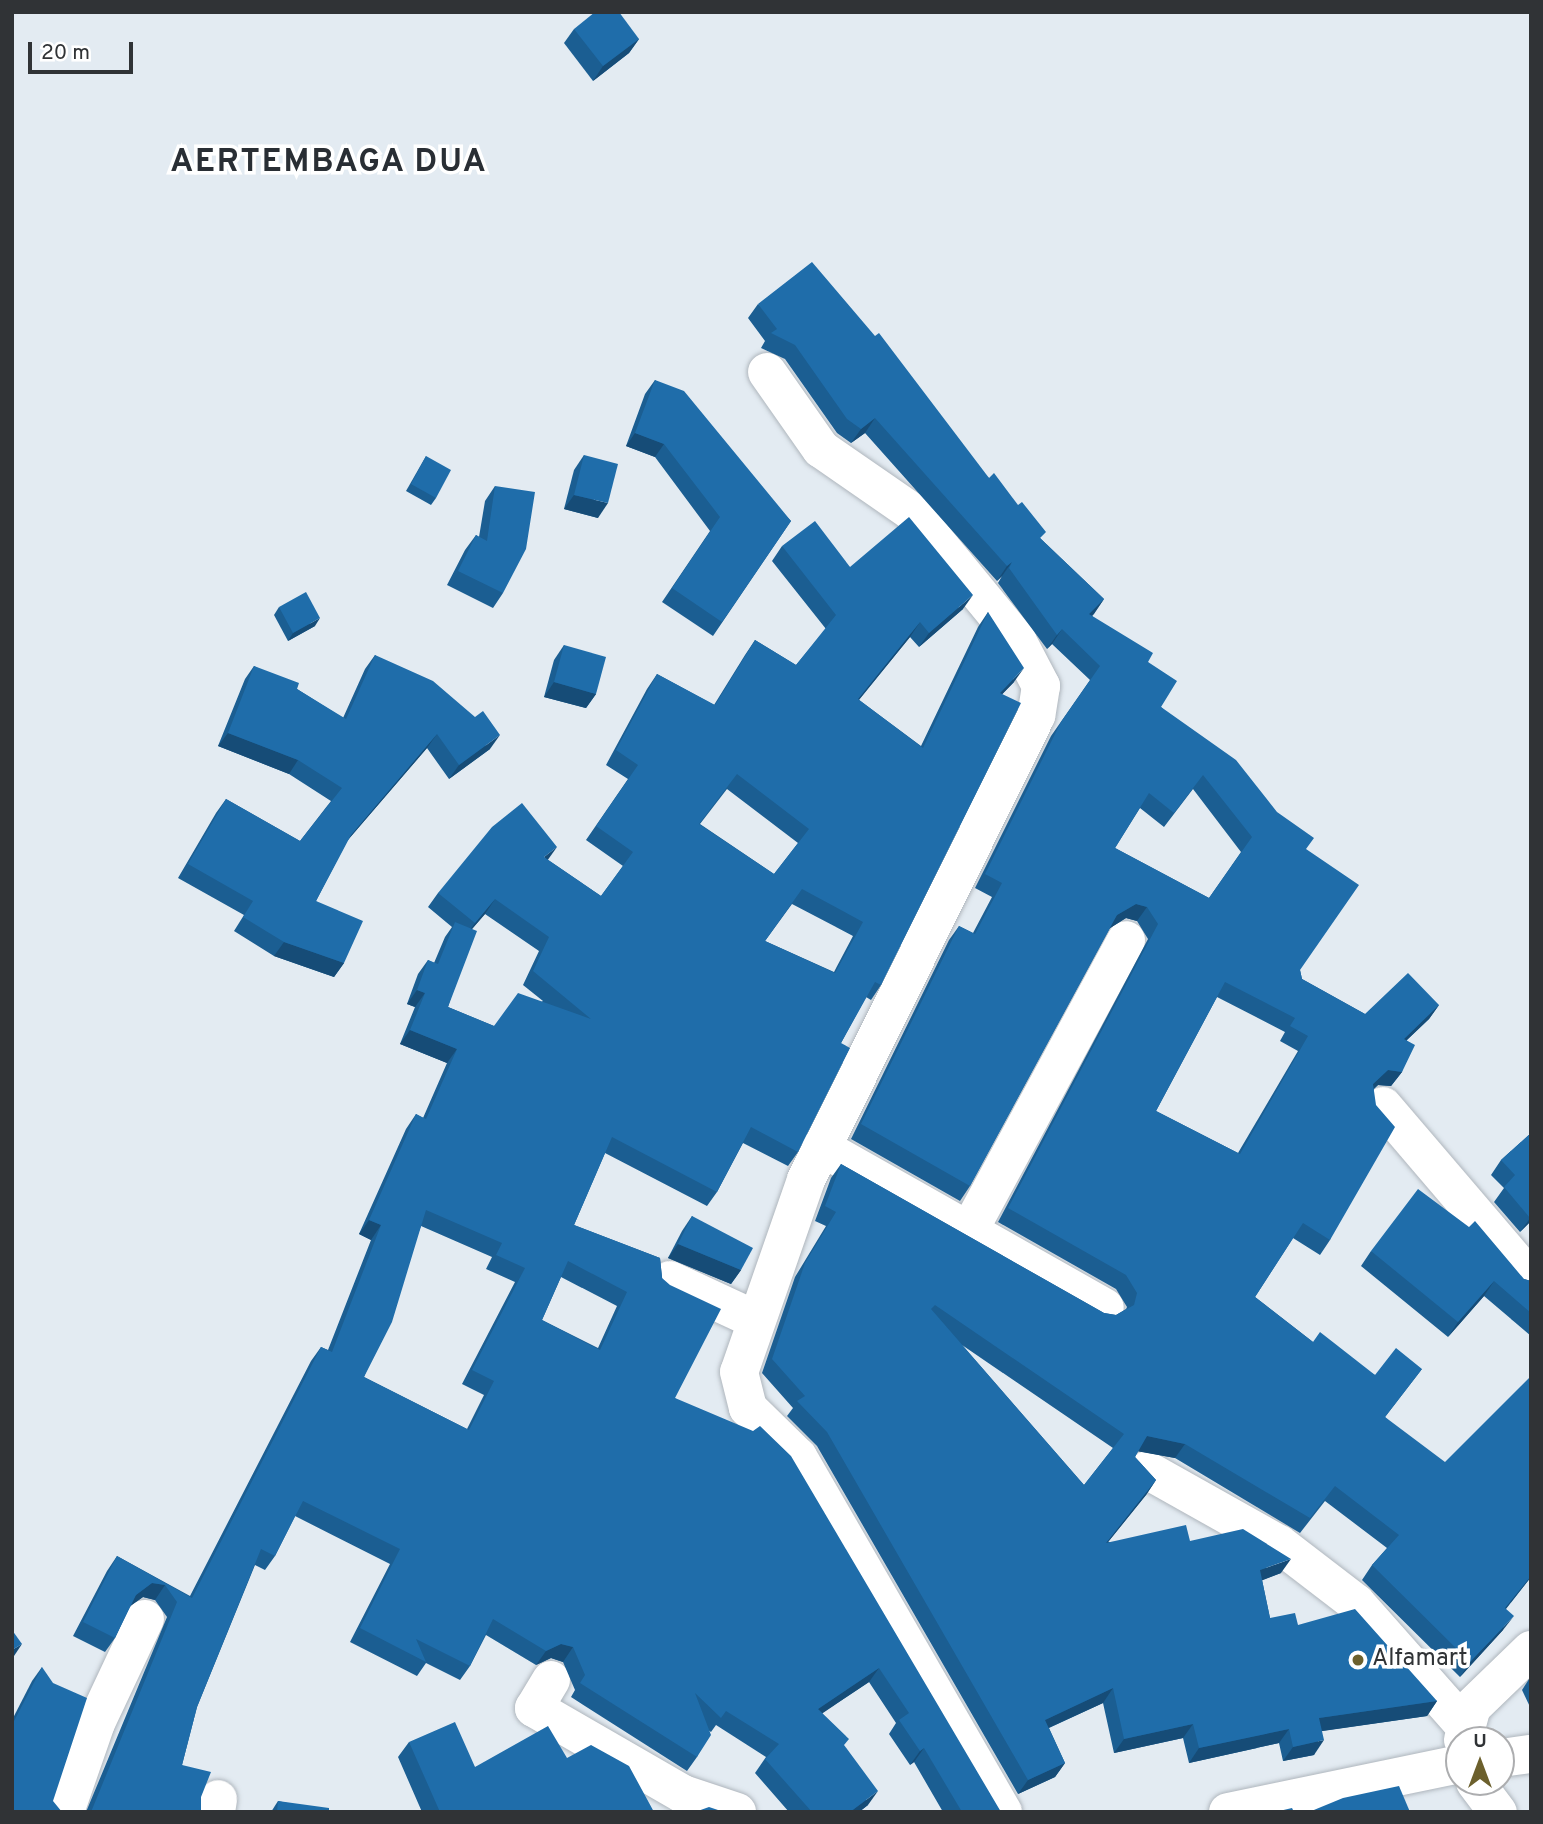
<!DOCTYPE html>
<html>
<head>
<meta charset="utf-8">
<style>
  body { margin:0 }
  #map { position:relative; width:1543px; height:1824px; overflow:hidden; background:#e3ebf2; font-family:Overpass,sans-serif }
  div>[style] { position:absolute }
  .roads { filter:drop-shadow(0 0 2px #afb6bd) drop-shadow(0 0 2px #afb6bd) }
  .minor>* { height:38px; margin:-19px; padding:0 19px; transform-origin:19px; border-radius:19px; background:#fff }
  .wall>* { inset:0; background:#1b5e92 }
  .shaded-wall>* { inset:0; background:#164c77 }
  .building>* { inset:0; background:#1f6daa }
  .dots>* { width:19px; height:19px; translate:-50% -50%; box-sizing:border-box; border:4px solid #fff; border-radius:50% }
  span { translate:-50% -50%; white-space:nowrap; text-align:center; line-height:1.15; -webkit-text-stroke:7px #fff; paint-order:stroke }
  .poi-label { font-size:24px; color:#303336 }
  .left { translate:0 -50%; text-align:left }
  .district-label { font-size:32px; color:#292e34; font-weight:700; letter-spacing:2px }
  .frame { position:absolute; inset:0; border:14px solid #303336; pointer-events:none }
  .north { position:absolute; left:1445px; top:1726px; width:70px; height:70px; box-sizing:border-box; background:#fff; border:2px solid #acadaf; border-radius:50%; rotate:0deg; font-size:19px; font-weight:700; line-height:28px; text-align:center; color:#303336 }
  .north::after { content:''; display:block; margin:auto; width:24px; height:32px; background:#6c602d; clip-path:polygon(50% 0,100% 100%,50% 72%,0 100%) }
  .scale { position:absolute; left:28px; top:42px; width:105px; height:32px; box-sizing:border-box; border:4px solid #303336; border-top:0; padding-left:9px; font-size:21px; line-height:24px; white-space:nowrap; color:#303336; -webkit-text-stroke:5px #fff; paint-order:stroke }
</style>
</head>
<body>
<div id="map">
  <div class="roads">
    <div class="minor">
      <i style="left:767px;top:372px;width:94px;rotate:55deg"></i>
      <i style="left:821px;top:449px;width:111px;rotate:34.7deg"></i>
      <i style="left:912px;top:512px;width:166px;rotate:50.6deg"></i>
      <i style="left:1017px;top:640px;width:52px;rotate:62.4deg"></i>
      <i style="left:1041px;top:686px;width:30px;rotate:99deg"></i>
      <i style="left:1036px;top:716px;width:518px;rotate:116.37deg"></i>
      <i style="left:806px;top:1180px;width:203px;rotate:109.2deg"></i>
      <i style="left:739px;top:1372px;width:37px;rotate:76deg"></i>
      <i style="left:748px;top:1408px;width:70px;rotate:44.4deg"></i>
      <i style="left:798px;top:1457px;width:410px;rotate:60deg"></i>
      <i style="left:1383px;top:1106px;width:228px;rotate:49.5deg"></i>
      <i style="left:821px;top:1147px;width:326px;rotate:29.5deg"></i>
      <i style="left:971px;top:1227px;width:326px;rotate:-61.6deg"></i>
      <i style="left:670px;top:1280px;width:95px;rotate:24.9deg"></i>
      <i style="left:1147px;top:1470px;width:151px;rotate:29.3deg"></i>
      <i style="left:1279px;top:1544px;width:97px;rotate:37.5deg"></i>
      <i style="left:1356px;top:1603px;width:164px;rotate:48.5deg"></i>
      <i style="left:551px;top:1680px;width:33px;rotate:121deg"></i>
      <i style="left:534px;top:1708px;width:172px;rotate:30deg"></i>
      <i style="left:683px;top:1794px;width:57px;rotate:18.4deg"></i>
      <i style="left:1463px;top:1740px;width:34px;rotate:-75deg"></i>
      <i style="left:1472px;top:1707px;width:82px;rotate:-44deg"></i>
      <i style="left:1501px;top:1758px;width:30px;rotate:-8deg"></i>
      <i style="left:1475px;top:1782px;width:38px;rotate:53deg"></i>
      <i style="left:65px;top:1812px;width:94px;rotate:-70.8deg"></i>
      <i style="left:96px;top:1723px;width:115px;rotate:-64.8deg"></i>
      <i style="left:216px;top:1812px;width:13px;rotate:-81deg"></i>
      <i style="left:1228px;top:1812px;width:236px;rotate:-11.7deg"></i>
    </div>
  </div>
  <div class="wall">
    <i style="clip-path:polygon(574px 29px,639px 39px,629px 53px,593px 81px,564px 43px)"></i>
    <i style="clip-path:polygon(evenodd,758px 304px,989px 478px,1041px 539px,1104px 599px,1092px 616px,1148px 662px,1161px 707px,1306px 849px,1300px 970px,1302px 979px,1365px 1014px,1439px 1005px,1429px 1019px,1407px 1040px,1402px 1072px,1391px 1086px,1378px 1085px,1374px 1089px,1330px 1240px,1320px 1255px,1293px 1238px,1255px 1297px,1313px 1342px,1375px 1375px,1422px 1369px,1385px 1417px,1531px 1577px,1506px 1609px,1503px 1630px,1460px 1677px,1362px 1580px,1372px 1565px,1387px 1548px,1325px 1501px,1300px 1533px,1175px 1458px,1138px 1451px,1135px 1457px,1156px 1480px,1146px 1495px,1108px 1542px,1190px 1541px,1281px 1573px,1262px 1580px,1270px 1618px,1298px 1625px,1437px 1701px,1427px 1716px,1321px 1731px,1314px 1755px,1283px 1761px,1279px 1743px,1189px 1763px,1183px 1738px,1114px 1753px,1103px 1703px,1049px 1728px,1065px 1763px,1055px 1777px,1018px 1794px,817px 1446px,787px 1416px,793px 1408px,762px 1373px,795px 1277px,826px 1226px,815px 1221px,831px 1178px,841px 1164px,1104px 1313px,1116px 1315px,1126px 1309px,1127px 1307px,1116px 1289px,998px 1222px,1148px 939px,1137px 921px,1126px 918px,1110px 928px,970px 1186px,960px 1201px,851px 1139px,949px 940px,959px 926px,973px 933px,992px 897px,975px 888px,1051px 736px,1090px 680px,1052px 644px,1047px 649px,998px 583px,1002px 576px,997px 581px,865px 433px,851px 443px,837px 433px,785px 359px,761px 348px,765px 341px,748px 318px,758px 304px,1193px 789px,1241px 852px,1209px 898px,1115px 848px,1140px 808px,1164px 827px,1193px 789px,758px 304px,1217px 997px,1285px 1032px,1280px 1041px,1298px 1051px,1238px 1153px,1156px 1111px,1217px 997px,758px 304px,962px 1345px,1113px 1448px,1084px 1485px,962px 1345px)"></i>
    <i style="clip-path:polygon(655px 380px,791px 521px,713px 636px,662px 602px,710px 531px,655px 457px,626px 446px,645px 394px)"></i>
    <i style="clip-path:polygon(584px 455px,598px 518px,564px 509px,574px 470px)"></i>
    <i style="clip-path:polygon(426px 456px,436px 498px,431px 505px,406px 491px)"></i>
    <i style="clip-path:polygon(495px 486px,503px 593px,493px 608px,447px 585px,465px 550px,476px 535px,479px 537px,485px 501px)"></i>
    <i style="clip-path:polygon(evenodd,782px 546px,850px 567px,963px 609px,919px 647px,910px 637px,859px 700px,921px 746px,978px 627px,988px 612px,1014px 682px,1002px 694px,881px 985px,871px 1000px,866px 997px,841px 1043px,798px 1152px,788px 1166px,743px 1143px,717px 1192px,707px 1206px,605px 1153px,574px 1225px,660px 1258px,675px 1398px,1001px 1812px,943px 1812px,914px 1762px,910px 1765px,889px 1734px,896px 1723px,869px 1682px,822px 1713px,844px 1746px,868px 1805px,859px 1812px,789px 1812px,755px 1773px,766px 1757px,716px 1725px,711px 1732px,708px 1730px,697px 1757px,687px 1771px,571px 1697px,575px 1690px,563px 1662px,551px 1658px,536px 1665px,486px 1635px,470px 1666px,460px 1680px,426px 1663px,417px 1676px,350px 1642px,390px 1564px,295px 1516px,275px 1556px,265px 1570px,255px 1565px,197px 1707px,182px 1765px,201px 1797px,201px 1812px,86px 1812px,167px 1617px,155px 1600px,143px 1597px,130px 1606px,115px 1638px,105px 1652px,73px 1636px,107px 1571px,117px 1556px,190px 1596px,311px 1361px,321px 1347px,328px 1350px,371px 1240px,359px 1234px,406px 1129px,416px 1114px,423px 1118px,447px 1063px,400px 1044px,415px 1007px,407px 1004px,418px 974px,428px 960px,434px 963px,445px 937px,452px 927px,428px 907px,438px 893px,548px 860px,601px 896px,623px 866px,586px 840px,628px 779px,606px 765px,647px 689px,657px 674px,714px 705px,745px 655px,755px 640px,796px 665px,826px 629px,772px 561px,782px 546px,727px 789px,798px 843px,774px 874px,700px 824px,727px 789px,782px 546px,792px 904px,853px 936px,834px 972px,765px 941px,792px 904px,782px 546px,485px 914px,539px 951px,523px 985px,543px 1001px,494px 1026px,448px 1007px,472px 929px,485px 914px,782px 546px,421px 1226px,492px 1257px,486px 1269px,515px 1282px,462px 1384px,484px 1395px,467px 1429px,364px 1377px,421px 1226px,782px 546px,561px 1277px,617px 1306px,598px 1348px,542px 1320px,561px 1277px)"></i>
    <i style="clip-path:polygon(279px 607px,315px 626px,288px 641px,274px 615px)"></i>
    <i style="clip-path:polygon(564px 645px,596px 694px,586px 708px,544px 697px,554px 660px)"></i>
    <i style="clip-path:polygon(375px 655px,490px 749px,449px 779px,427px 748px,347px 841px,316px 901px,344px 963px,334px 977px,274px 956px,234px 931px,244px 915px,178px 878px,216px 813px,226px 799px,300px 841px,331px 801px,289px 774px,218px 746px,245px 679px,254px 666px,297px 689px,343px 718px,365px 669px)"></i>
    <i style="clip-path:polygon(1531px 1133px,1531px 1221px,1520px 1232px,1494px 1202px,1504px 1188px,1491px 1175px,1501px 1160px)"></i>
    <i style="clip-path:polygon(692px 1216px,741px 1270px,731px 1284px,668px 1258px,682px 1231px)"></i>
    <i style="clip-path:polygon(1371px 1251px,1524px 1279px,1531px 1281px,1531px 1336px,1484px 1296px,1448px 1337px,1361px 1266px)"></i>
    <i style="clip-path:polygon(42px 1667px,53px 1801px,12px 1812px,12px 1720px,32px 1681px)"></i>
    <i style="clip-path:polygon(1531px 1676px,1531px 1709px,1522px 1690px)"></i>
    <i style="clip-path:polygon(409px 1742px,475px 1767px,567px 1758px,654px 1812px,422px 1812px,398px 1757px)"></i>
    <i style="clip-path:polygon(278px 1801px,329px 1812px,271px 1812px)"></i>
  </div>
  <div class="shaded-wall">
    <i style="clip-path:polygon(639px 39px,629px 53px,593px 81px,603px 66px)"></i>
    <i style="clip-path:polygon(875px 418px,865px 433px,851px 443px,861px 429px)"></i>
    <i style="clip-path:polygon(635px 433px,664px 444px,655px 457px,626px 446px)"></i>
    <i style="clip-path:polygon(574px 495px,608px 503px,598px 518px,564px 509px)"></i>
    <i style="clip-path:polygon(1012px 562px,1002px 576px,997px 581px,1007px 566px)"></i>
    <i style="clip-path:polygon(973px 595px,963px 609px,919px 647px,929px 633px)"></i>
    <i style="clip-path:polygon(1104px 599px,1094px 614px,1079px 629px,1089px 614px)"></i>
    <i style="clip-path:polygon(320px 618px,315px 626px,288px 641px,293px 633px)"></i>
    <i style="clip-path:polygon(920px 622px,910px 637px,848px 713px,858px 699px)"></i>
    <i style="clip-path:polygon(1062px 629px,1052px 644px,1047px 649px,1057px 635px)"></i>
    <i style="clip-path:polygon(1024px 668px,1014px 682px,990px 707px,1000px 693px)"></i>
    <i style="clip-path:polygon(554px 682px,596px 694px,586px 708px,544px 697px)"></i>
    <i style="clip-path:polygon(228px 733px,298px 760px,289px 774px,218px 746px)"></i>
    <i style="clip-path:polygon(437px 734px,427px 748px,341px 848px,351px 835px)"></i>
    <i style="clip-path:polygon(500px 735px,490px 749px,449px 779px,459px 765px)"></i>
    <i style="clip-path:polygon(557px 847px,547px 861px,544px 857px)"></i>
    <i style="clip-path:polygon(495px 899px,485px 914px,465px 937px,475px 923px)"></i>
    <i style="clip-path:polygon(1136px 904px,1147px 907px,1137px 921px,1126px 918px,1107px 930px,1117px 915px)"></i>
    <i style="clip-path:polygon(284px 942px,344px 963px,334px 977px,274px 956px)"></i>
    <i style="clip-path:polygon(417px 990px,425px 993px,415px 1007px,407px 1004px)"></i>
    <i style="clip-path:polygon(1439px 1005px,1429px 1019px,1393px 1053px,1404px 1039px)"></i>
    <i style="clip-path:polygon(410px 1030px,457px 1049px,447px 1063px,400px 1044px)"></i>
    <i style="clip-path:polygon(1388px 1070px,1402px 1072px,1391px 1086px,1378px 1085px,1363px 1098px,1373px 1084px)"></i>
    <i style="clip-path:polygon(1531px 1217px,1531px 1221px,1520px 1232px)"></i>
    <i style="clip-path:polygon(369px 1220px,381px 1225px,371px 1240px,359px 1234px)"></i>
    <i style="clip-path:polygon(678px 1244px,741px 1270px,731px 1284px,668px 1258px)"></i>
    <i style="clip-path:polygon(1494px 1281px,1484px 1296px,1448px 1337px,1458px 1322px)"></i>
    <i style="clip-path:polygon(1147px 1436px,1185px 1444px,1175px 1458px,1136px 1451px)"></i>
    <i style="clip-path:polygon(1156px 1480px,1146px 1495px,1096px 1557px,1106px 1543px)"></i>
    <i style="clip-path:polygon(1291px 1559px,1281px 1573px,1250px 1585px,1260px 1570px)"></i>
    <i style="clip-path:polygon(1531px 1576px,1531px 1577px,1495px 1622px,1505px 1608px)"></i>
    <i style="clip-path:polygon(152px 1583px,165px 1585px,155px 1600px,143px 1597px,126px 1609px,136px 1595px)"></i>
    <i style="clip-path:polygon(1514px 1616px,1503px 1630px,1460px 1677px,1470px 1662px)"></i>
    <i style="clip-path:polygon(22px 1644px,14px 1656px,12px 1657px,12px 1650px)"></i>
    <i style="clip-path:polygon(561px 1644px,573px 1647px,563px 1662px,551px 1658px,536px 1665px,546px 1651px)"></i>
    <i style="clip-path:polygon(879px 1668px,869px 1682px,808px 1723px,818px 1709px)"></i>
    <i style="clip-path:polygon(1113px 1688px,1103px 1703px,1035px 1734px,1045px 1720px)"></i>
    <i style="clip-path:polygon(1437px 1701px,1427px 1716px,1309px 1733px,1319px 1718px)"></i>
    <i style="clip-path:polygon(1193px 1724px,1183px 1738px,1114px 1753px,1124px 1739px)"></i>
    <i style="clip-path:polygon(1289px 1729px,1279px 1743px,1189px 1763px,1199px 1748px)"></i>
    <i style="clip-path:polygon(1324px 1740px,1314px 1755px,1283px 1761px,1293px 1747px)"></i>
    <i style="clip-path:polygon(924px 1748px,914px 1762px,910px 1765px,920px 1751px)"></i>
    <i style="clip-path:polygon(1065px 1763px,1055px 1777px,1018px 1794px,1028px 1780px)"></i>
    <i style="clip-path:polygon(878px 1791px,868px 1805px,859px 1812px,850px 1812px)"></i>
  </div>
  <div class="building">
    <i style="clip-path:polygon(595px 12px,619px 12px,639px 39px,603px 66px,574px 29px)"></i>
    <i style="clip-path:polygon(evenodd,812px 262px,875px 336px,879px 333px,989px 478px,994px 473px,1018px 505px,1022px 502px,1046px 532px,1040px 538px,1104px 599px,1089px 614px,1153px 653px,1148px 662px,1177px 681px,1161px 707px,1236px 760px,1277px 812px,1314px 838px,1306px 849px,1359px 885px,1300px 970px,1302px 979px,1365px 1014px,1408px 973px,1439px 1005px,1404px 1039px,1415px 1045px,1402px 1072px,1388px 1070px,1373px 1084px,1376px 1105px,1395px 1127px,1330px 1240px,1303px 1223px,1255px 1297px,1313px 1342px,1320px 1332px,1375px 1375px,1396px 1348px,1422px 1369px,1385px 1417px,1445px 1462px,1531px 1376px,1531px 1576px,1505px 1608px,1514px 1616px,1470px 1662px,1372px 1565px,1399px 1535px,1335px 1486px,1310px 1518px,1185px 1444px,1147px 1436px,1135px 1457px,1156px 1480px,1106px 1543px,1186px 1525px,1190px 1541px,1243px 1529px,1291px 1559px,1260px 1570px,1270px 1618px,1295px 1613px,1298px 1625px,1355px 1609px,1437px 1701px,1319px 1718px,1324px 1740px,1293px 1747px,1289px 1729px,1199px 1748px,1193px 1724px,1124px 1739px,1113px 1688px,1045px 1720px,1065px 1763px,1028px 1780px,827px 1432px,797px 1401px,805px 1396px,772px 1359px,805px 1263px,836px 1212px,825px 1206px,841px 1164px,1104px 1313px,1116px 1315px,1134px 1305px,1137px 1293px,1126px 1275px,1008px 1208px,1158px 924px,1147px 907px,1136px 904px,1117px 915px,970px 1186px,861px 1124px,959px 926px,975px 934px,1002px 883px,985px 874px,1061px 722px,1100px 666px,1062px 629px,1057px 635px,1009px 568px,1012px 562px,1007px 566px,875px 418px,861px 429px,847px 419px,795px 345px,771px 333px,777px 329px,758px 304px,812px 262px,1203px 775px,1252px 837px,1209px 898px,1115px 848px,1149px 793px,1174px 813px,1203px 775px,812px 262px,1225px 982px,1295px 1018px,1290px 1026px,1308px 1036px,1240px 1154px,1156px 1111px,1225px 982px,812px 262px,935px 1305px,1124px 1434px,1084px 1485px,931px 1309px,935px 1305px)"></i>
    <i style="clip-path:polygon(655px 380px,684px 391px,791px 521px,722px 622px,672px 588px,720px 517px,664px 444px,635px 433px)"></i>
    <i style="clip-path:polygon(584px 455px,618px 464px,608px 503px,574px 495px)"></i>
    <i style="clip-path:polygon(426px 456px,451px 470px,436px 498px,411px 484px)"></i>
    <i style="clip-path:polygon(495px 486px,535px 492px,526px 549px,503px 593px,458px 571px,476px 535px,487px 541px)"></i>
    <i style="clip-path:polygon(evenodd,909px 517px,973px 595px,929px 633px,920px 622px,858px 699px,923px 748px,988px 612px,1024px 668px,1000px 693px,1021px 703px,881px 985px,875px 982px,841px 1043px,850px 1048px,798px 1152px,751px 1127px,717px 1192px,612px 1137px,574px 1225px,660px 1258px,662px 1278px,670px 1285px,721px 1309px,675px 1398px,753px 1431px,760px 1426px,791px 1456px,1001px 1812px,962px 1812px,924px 1748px,920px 1751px,899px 1720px,909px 1713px,879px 1668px,818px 1709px,849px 1739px,844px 1745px,878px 1791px,850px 1812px,812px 1812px,765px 1759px,779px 1744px,726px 1711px,721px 1718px,695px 1693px,711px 1735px,697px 1757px,580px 1683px,585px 1675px,573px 1647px,561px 1644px,546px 1651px,493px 1619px,470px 1666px,416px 1639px,426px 1662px,360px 1628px,400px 1549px,303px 1501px,275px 1556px,261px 1549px,197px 1707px,182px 1765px,211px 1772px,201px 1797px,201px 1812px,91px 1812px,177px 1602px,165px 1585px,152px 1583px,136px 1595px,115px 1638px,83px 1622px,117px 1556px,192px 1598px,321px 1347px,332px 1352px,381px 1225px,369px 1220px,416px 1114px,426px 1119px,457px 1049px,410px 1030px,425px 993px,417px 990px,428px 960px,438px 964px,455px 922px,477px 931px,448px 1007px,494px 1026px,518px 993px,591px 1019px,533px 971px,549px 937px,495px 899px,475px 923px,438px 893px,492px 827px,522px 803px,557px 847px,544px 857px,601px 896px,633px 852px,596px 826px,638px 765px,616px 750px,657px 674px,715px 705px,755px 640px,796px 665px,836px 615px,782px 546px,815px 521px,850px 567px,909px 517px,737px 774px,809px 829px,774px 874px,699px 824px,737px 774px,909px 517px,802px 889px,863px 922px,835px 973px,765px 941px,802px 889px,909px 517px,426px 1210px,502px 1243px,496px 1255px,525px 1268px,472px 1370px,494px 1381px,469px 1430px,364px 1377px,392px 1322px,426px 1210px,909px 517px,568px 1261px,627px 1292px,600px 1350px,542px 1320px,568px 1261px)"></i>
    <i style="clip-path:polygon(306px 592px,320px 618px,293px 633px,279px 607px)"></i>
    <i style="clip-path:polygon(564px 645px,606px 657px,596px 694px,554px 682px)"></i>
    <i style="clip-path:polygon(375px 655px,433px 681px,475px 717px,483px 711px,500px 735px,459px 765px,437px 734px,351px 835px,316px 901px,363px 921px,344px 963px,284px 942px,243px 917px,253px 901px,188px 864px,226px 799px,300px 841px,342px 788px,298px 760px,228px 733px,254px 666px,299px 683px,297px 689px,346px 719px)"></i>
    <i style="clip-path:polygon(1531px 1133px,1531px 1217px,1530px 1218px,1504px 1187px,1515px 1175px,1501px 1160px)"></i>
    <i style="clip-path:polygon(1418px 1189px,1469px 1227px,1475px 1221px,1524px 1279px,1531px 1281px,1531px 1313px,1494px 1281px,1458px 1322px,1371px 1251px)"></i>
    <i style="clip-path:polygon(692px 1216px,753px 1248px,741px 1270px,678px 1244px)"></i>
    <i style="clip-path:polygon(12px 1630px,22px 1644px,12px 1650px)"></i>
    <i style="clip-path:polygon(42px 1667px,53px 1683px,87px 1698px,53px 1801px,62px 1812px,12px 1812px,12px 1725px)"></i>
    <i style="clip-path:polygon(455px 1722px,475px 1767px,548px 1726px,567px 1758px,591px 1745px,629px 1766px,654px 1812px,440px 1812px,409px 1742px)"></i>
    <i style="clip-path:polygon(1399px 1786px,1410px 1812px,1309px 1812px,1343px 1798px)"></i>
    <i style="clip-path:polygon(278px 1801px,329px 1808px,329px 1812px,277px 1812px)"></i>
    <i style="clip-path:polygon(709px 1807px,724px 1812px,695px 1812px)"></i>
    <i style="clip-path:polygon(1292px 1808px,1294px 1812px,1275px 1812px)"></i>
  </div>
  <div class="dots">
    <i style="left:1358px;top:1660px;background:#6c602d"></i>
  </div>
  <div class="poi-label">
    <span class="left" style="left:1372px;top:1660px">Alfamart</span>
  </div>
  <div class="district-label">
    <span style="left:329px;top:163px">AERTEMBAGA DUA</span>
  </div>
  <div class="frame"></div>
  <div class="north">U</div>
  <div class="scale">20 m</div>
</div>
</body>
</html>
